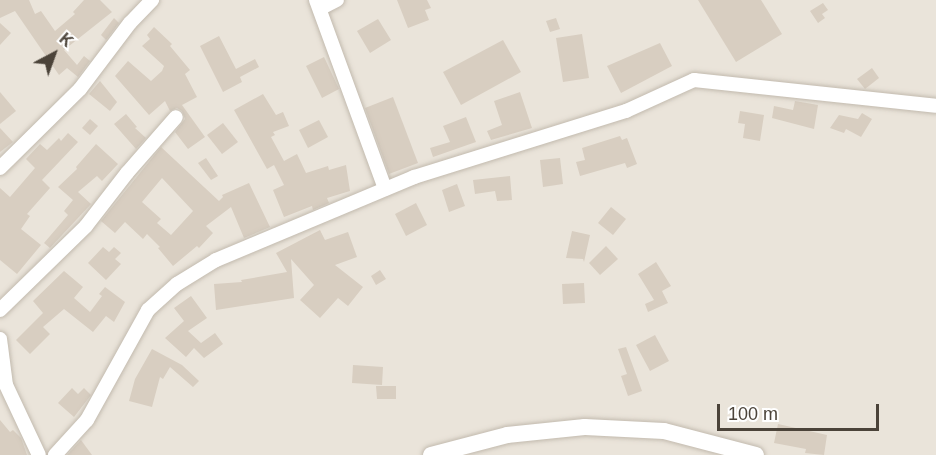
<!DOCTYPE html>
<html>
<head>
<meta charset="utf-8">
<style>
  body { margin:0 }
  #map { position:relative; width:936px; height:455px; overflow:hidden; background:#f6f2ec; font-family:Arial,sans-serif }
  div>[style] { position:absolute }
  .residential>* { inset:0; background:#eae4da }
  .building>* { inset:0; background:#d8cec1 }
  .roads { filter:drop-shadow(0 0 2px #c2baae) drop-shadow(0 0 2px #c2baae) }
  .minor>* { height:14px; margin:-7px; padding:0 7px; transform-origin:7px; border-radius:7px; background:#fff }
  .tertiary>* { height:16px; margin:-8px; padding:0 8px; transform-origin:8px; border-radius:8px; background:#fff }
  span { translate:-50% -50%; white-space:nowrap; text-align:center; line-height:1.15; -webkit-text-stroke:6px #fff; paint-order:stroke }
  .north { position:absolute; left:24px; top:24px; width:60px; height:60px; -webkit-text-stroke:4px #fff; paint-order:stroke; rotate:41deg; font-size:16px; font-weight:700; line-height:24px; text-align:center; color:#4b4339 }
  .north::after { content:''; display:block; margin:auto; width:21px; height:27px; background:#4b4339; clip-path:polygon(50% 0,100% 100%,50% 72%,0 100%) }
  .scale { position:absolute; left:717px; top:404px; width:162px; height:27px; box-sizing:border-box; border:3px solid #4b4339; border-top:0; padding-left:8px; font-size:18px; line-height:21px; white-space:nowrap; color:#4b4339; -webkit-text-stroke:4px #fff; paint-order:stroke }
</style>
</head>
<body>
<div id="map">
  <div class="residential">
    <i style="clip-path:polygon(0 0,936px 0,936px 455px,0 455px)"></i>
  </div>
  <div class="building">
    <i style="clip-path:polygon(0 0,29px 0,35px 14px,41px 11px,55px 31px,75px 14px,73px 12px,84px 0,100px 0,112px 12px,64px 50px,77px 65px,84px 56px,90px 61px,78px 77px,67px 68px,59px 75px,15px 11px,0 18px)"></i>
    <i style="clip-path:polygon(397px 0,427px 0,431px 8px,425px 10px,429px 20px,408px 28px)"></i>
    <i style="clip-path:polygon(698px 0,761px 0,782px 34px,736px 62px)"></i>
    <i style="clip-path:polygon(823px 3px,828px 10px,822px 14px,825px 18px,818px 23px,810px 11px)"></i>
    <i style="clip-path:polygon(114px 18px,119px 23px,106px 40px,101px 35px)"></i>
    <i style="clip-path:polygon(556px 18px,560px 29px,550px 32px,546px 21px)"></i>
    <i style="clip-path:polygon(378px 19px,391px 40px,370px 53px,357px 31px)"></i>
    <i style="clip-path:polygon(0 23px,11px 33px,0 45px)"></i>
    <i style="clip-path:polygon(154px 27px,172px 44px,170px 46px,190px 70px,185px 74px,197px 97px,182px 105px,205px 137px,188px 149px,175px 132px,185px 119px,182px 111px,177px 108px,170px 111px,165px 101px,149px 115px,115px 76px,128px 61px,151px 81px,162px 71px,164px 66px,142px 46px,150px 39px,147px 35px)"></i>
    <i style="clip-path:polygon(582px 34px,589px 78px,563px 82px,556px 38px)"></i>
    <i style="clip-path:polygon(219px 36px,236px 69px,255px 59px,259px 67px,240px 77px,242px 82px,223px 92px,200px 46px)"></i>
    <i style="clip-path:polygon(503px 40px,521px 72px,461px 105px,443px 72px)"></i>
    <i style="clip-path:polygon(660px 43px,672px 66px,621px 93px,607px 66px)"></i>
    <i style="clip-path:polygon(324px 57px,339px 89px,322px 98px,306px 66px)"></i>
    <i style="clip-path:polygon(872px 68px,879px 78px,865px 89px,857px 79px)"></i>
    <i style="clip-path:polygon(100px 81px,117px 102px,110px 111px,89px 94px)"></i>
    <i style="clip-path:polygon(0 92px,16px 111px,0 124px)"></i>
    <i style="clip-path:polygon(520px 92px,532px 128px,491px 140px,487px 131px,502px 125px,494px 101px)"></i>
    <i style="clip-path:polygon(263px 94px,276px 115px,283px 112px,289px 126px,273px 132px,275px 135px,271px 137px,284px 161px,297px 154px,306px 173px,328px 166px,329px 170px,346px 165px,350px 191px,327px 198px,329px 203px,313px 210px,312px 206px,284px 217px,273px 190px,284px 185px,274px 165px,267px 169px,234px 110px)"></i>
    <i style="clip-path:polygon(393px 97px,418px 163px,389px 174px,365px 108px)"></i>
    <i style="clip-path:polygon(795px 101px,818px 105px,814px 129px,772px 118px,774px 106px,793px 110px)"></i>
    <i style="clip-path:polygon(740px 111px,764px 115px,760px 141px,743px 138px,745px 124px,738px 123px)"></i>
    <i style="clip-path:polygon(862px 113px,872px 119px,861px 137px,846px 129px,844px 133px,830px 128px,839px 115px,858px 119px)"></i>
    <i style="clip-path:polygon(126px 114px,137px 127px,135px 128px,146px 138px,136px 149px,114px 124px)"></i>
    <i style="clip-path:polygon(466px 117px,476px 142px,433px 157px,430px 148px,450px 142px,443px 126px)"></i>
    <i style="clip-path:polygon(90px 119px,98px 126px,90px 135px,82px 128px)"></i>
    <i style="clip-path:polygon(319px 120px,328px 137px,308px 148px,299px 130px)"></i>
    <i style="clip-path:polygon(223px 123px,238px 142px,222px 154px,207px 135px)"></i>
    <i style="clip-path:polygon(0 128px,13px 142px,0 152px)"></i>
    <i style="clip-path:polygon(68px 133px,78px 142px,42px 180px,50px 188px,27px 214px,30px 216px,21px 229px,41px 245px,17px 274px,0 260px,0 188px,10px 197px,35px 168px,26px 159px,40px 144px,47px 150px,59px 138px,61px 141px)"></i>
    <i style="clip-path:polygon(620px 136px,622px 140px,627px 138px,637px 164px,627px 168px,625px 163px,580px 176px,576px 162px,585px 160px,582px 148px)"></i>
    <i style="clip-path:polygon(96px 144px,118px 164px,102px 181px,97px 176px,78px 192px,91px 204px,50px 248px,44px 243px,68px 215px,64px 211px,73px 200px,58px 187px,77px 169px,76px 167px)"></i>
    <i style="clip-path:polygon(evenodd,161px 147px,219px 201px,223px 197px,222px 195px,249px 183px,270px 227px,244px 238px,231px 207px,206px 226px,213px 233px,199px 248px,197px 246px,173px 266px,158px 248px,160px 247px,147px 234px,143px 239px,125px 222px,115px 233px,101px 221px,161px 147px,162px 178px,193px 211px,171px 235px,157px 223px,161px 219px,142px 202px,162px 178px)"></i>
    <i style="clip-path:polygon(206px 158px,218px 176px,211px 180px,198px 163px)"></i>
    <i style="clip-path:polygon(560px 158px,563px 184px,543px 187px,540px 160px)"></i>
    <i style="clip-path:polygon(510px 176px,512px 200px,497px 201px,495px 191px,475px 194px,473px 180px)"></i>
    <i style="clip-path:polygon(457px 184px,465px 206px,449px 212px,442px 190px)"></i>
    <i style="clip-path:polygon(416px 203px,427px 225px,406px 236px,395px 214px)"></i>
    <i style="clip-path:polygon(611px 207px,626px 219px,613px 235px,598px 223px)"></i>
    <i style="clip-path:polygon(320px 230px,325px 240px,348px 232px,357px 257px,335px 265px,363px 287px,348px 306px,338px 298px,320px 318px,300px 300px,314px 285px,291px 259px,294px 298px,216px 310px,214px 284px,242px 282px,241px 280px,287px 272px,276px 253px)"></i>
    <i style="clip-path:polygon(572px 231px,590px 235px,584px 262px,583px 259px,566px 258px)"></i>
    <i style="clip-path:polygon(606px 246px,618px 259px,600px 275px,589px 263px)"></i>
    <i style="clip-path:polygon(103px 247px,109px 252px,114px 247px,121px 253px,115px 259px,121px 264px,106px 280px,88px 263px)"></i>
    <i style="clip-path:polygon(656px 262px,671px 286px,662px 291px,668px 303px,648px 312px,645px 304px,654px 300px,638px 274px)"></i>
    <i style="clip-path:polygon(380px 270px,386px 279px,376px 285px,371px 276px)"></i>
    <i style="clip-path:polygon(64px 271px,83px 287px,74px 298px,90px 312px,102px 296px,99px 294px,105px 287px,125px 302px,114px 322px,106px 316px,93px 332px,64px 309px,43px 327px,50px 334px,30px 354px,16px 340px,43px 313px,33px 301px)"></i>
    <i style="clip-path:polygon(584px 283px,585px 303px,563px 304px,562px 284px)"></i>
    <i style="clip-path:polygon(191px 296px,207px 318px,188px 331px,201px 343px,215px 333px,223px 344px,204px 358px,194px 348px,186px 357px,165px 338px,184px 321px,174px 308px)"></i>
    <i style="clip-path:polygon(655px 335px,669px 361px,650px 371px,636px 345px)"></i>
    <i style="clip-path:polygon(626px 347px,642px 391px,628px 396px,621px 376px,627px 374px,618px 349px)"></i>
    <i style="clip-path:polygon(152px 349px,182px 365px,199px 381px,193px 387px,170px 367px,163px 379px,160px 377px,152px 407px,129px 401px,135px 379px)"></i>
    <i style="clip-path:polygon(353px 365px,383px 367px,382px 385px,352px 383px)"></i>
    <i style="clip-path:polygon(376px 386px,396px 386px,396px 399px,377px 399px)"></i>
    <i style="clip-path:polygon(72px 388px,78px 394px,84px 388px,91px 395px,74px 417px,58px 403px)"></i>
    <i style="clip-path:polygon(0 420px,10px 432px,13px 430px,21px 438px,27px 455px,0 455px)"></i>
    <i style="clip-path:polygon(778px 424px,827px 435px,824px 455px,805px 453px,806px 449px,774px 443px)"></i>
    <i style="clip-path:polygon(81px 440px,92px 455px,67px 455px)"></i>
  </div>
  <div class="roads">
    <div class="minor">
      <i style="left:316px;top:0;width:201px;rotate:69.9deg"></i>
      <i style="left:321px;top:8px;width:18px;rotate:-27deg"></i>
      <i style="left:0;top:168px;width:112px;rotate:-44.6deg"></i>
      <i style="left:80px;top:89px;width:83px;rotate:-52.9deg"></i>
      <i style="left:130px;top:23px;width:32px;rotate:-46deg"></i>
      <i style="left:0;top:310px;width:120px;rotate:-44.3deg"></i>
      <i style="left:86px;top:226px;width:67px;rotate:-52.3deg"></i>
      <i style="left:127px;top:173px;width:74px;rotate:-48.8deg"></i>
      <i style="left:0;top:339px;width:46px;rotate:82.6deg"></i>
      <i style="left:6px;top:385px;width:77px;rotate:64.8deg"></i>
      <i style="left:55px;top:455px;width:47px;rotate:-47.6deg"></i>
      <i style="left:87px;top:420px;width:126px;rotate:-61deg"></i>
      <i style="left:148px;top:310px;width:39px;rotate:-42deg"></i>
      <i style="left:177px;top:284px;width:46px;rotate:-31.6deg"></i>
      <i style="left:216px;top:260px;width:215px;rotate:-22.7deg"></i>
      <i style="left:414px;top:177px;width:222px;rotate:-17.3deg"></i>
      <i style="left:626px;top:111px;width:75px;rotate:-24.5deg"></i>
      <i style="left:694px;top:80px;width:243px;rotate:6.1deg"></i>
    </div>
    <div class="tertiary">
      <i style="left:431px;top:455px;width:79px;rotate:-14.7deg"></i>
      <i style="left:507px;top:435px;width:78px;rotate:-5.9deg"></i>
      <i style="left:585px;top:427px;width:79px;rotate:2.9deg"></i>
      <i style="left:664px;top:431px;width:95px;rotate:14.6deg"></i>
    </div>
  </div>
  <div class="north">K</div>
  <div class="scale">100 m</div>
</div>
</body>
</html>
